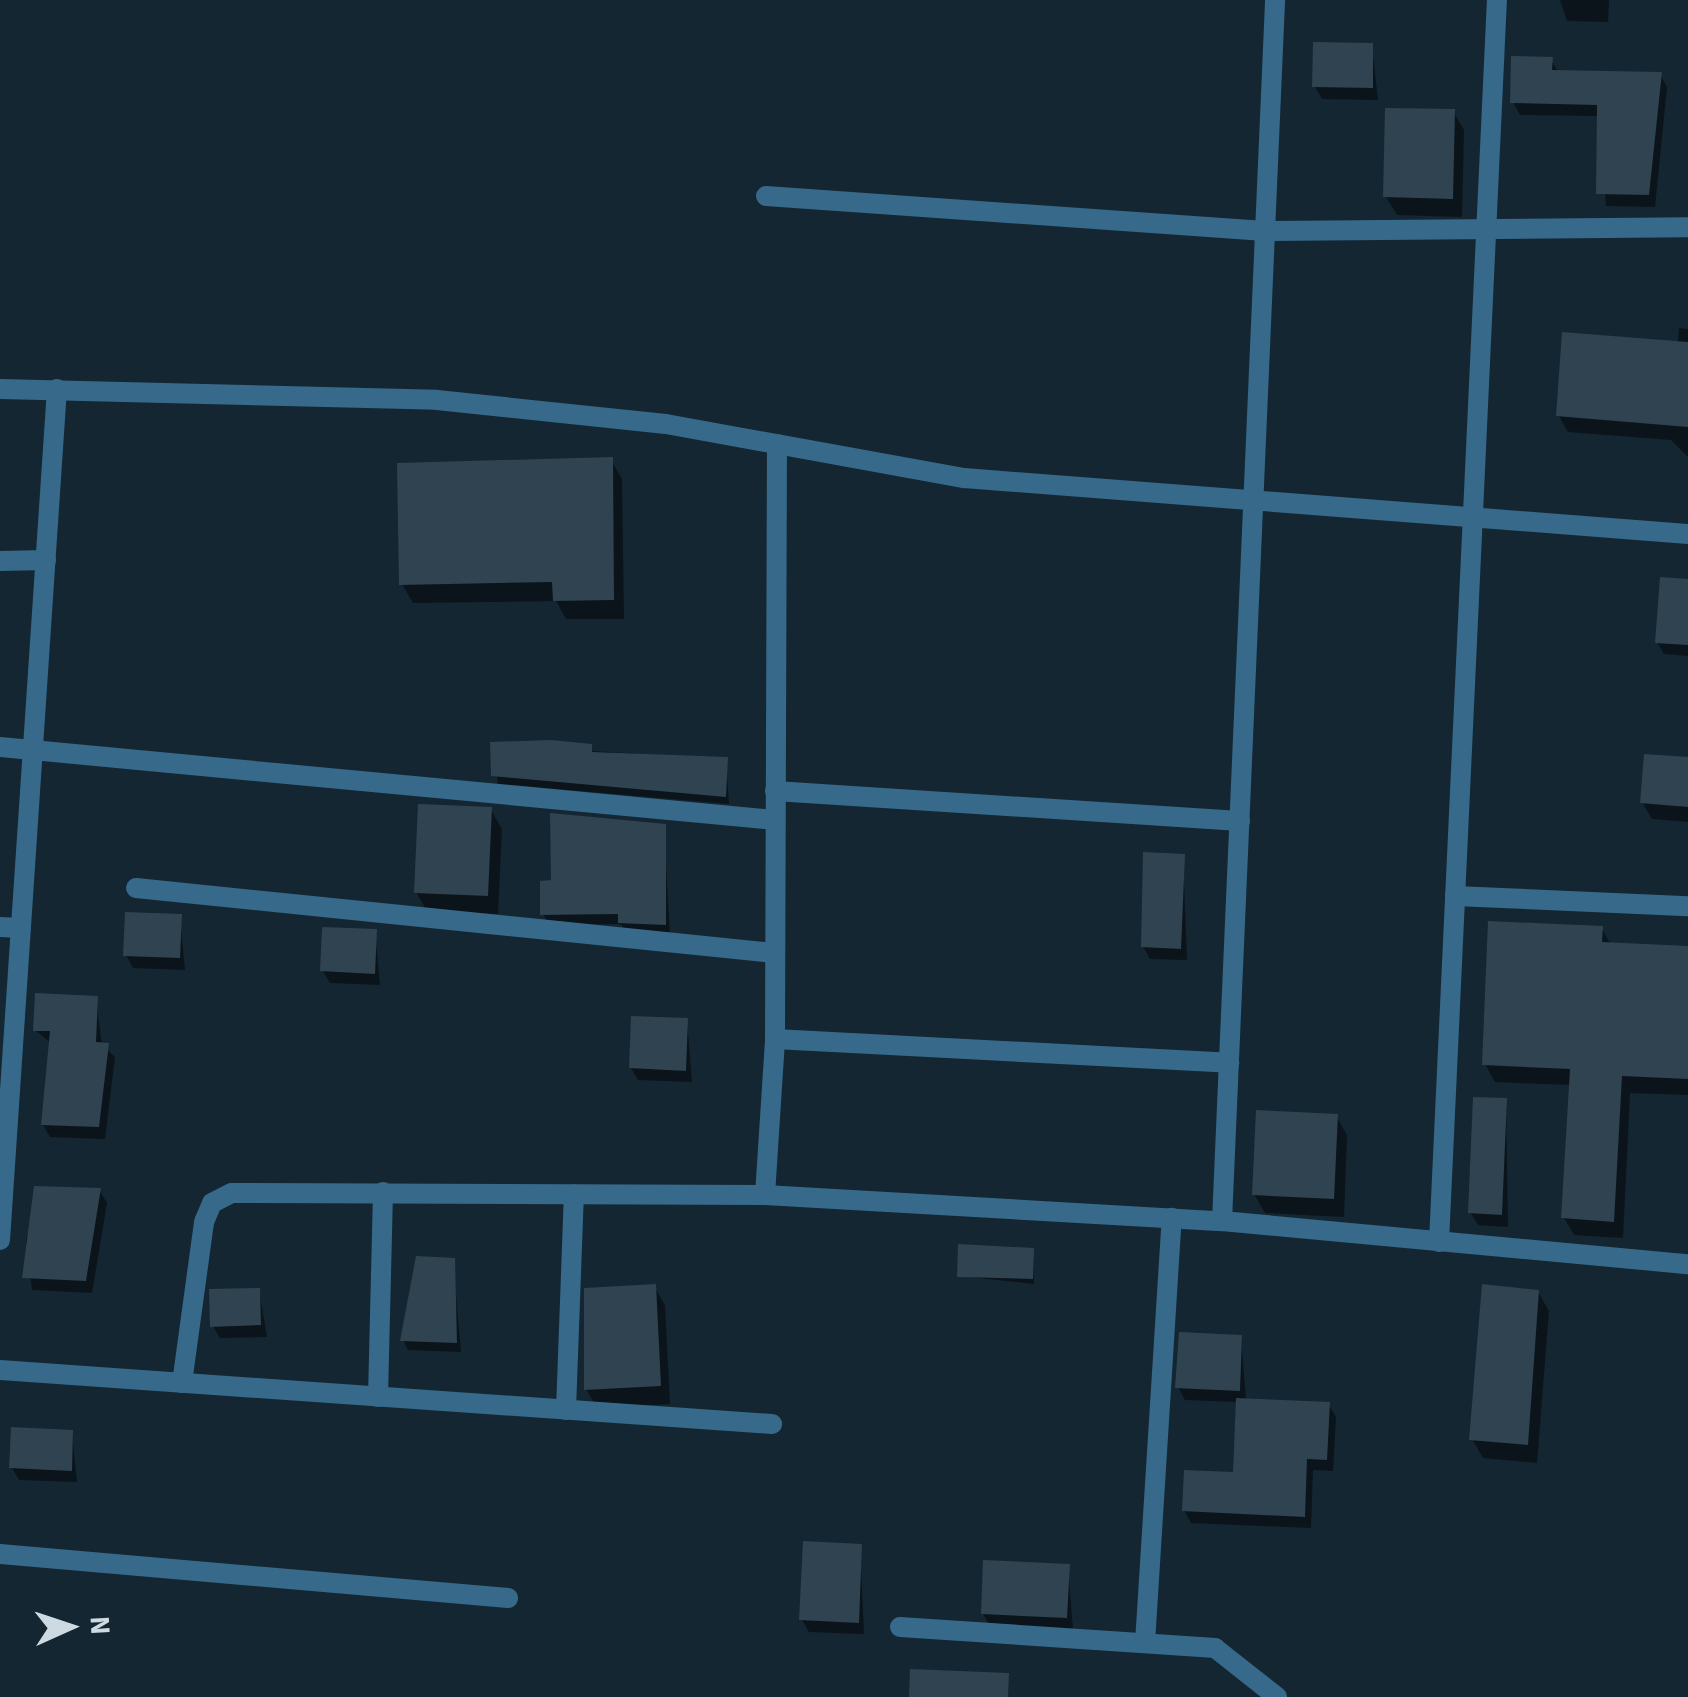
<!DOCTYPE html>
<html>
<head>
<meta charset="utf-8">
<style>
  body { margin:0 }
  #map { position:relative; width:1688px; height:1697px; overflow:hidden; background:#132632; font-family:"Source Sans 3",sans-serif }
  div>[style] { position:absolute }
  .shadow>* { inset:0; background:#0007 }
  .building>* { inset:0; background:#2f4351 }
  .minor>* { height:20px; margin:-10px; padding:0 10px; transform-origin:10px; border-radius:10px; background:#37698a }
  span { translate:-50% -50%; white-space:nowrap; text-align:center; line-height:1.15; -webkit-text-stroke:9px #132632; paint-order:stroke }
  .north { position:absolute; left:20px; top:1577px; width:100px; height:100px; -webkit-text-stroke:8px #132632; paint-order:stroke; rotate:87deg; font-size:28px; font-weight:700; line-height:40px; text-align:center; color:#cedae2 }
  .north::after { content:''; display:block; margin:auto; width:35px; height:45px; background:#cedae2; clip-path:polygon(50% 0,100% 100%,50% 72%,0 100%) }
</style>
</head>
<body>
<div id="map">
  <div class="shadow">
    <i style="clip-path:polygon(1560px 0,1609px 0,1608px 22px,1567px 21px)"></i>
    <i style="clip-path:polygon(1372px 46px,1378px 100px,1322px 99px,1315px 87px)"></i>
    <i style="clip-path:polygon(1551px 60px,1559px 73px,1660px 75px,1667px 87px,1655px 207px,1606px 206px,1600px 116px,1520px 115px,1513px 102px)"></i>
    <i style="clip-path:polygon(1453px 111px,1464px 130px,1462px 217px,1397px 215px,1386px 197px)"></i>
    <i style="clip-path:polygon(1679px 328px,1688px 329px,1688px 457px,1671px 440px,1568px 432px,1559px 416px,1678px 344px)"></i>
    <i style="clip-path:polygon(611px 460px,622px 479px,624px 619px,566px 619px,556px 601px,413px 603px,402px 584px)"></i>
    <i style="clip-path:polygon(1688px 582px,1688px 656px,1664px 654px,1657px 642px)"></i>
    <i style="clip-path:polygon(493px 745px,726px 759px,729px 804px,498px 784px)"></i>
    <i style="clip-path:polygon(1688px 759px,1688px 822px,1652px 819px,1642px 802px)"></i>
    <i style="clip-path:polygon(491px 810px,502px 829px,498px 914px,427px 911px,416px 892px)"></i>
    <i style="clip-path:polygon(664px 826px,670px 935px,627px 934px,621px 924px,549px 925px,543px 914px,554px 883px)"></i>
    <i style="clip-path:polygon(1183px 857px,1187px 960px,1150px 959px,1143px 946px)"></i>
    <i style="clip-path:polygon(180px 917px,185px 970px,133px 968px,126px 955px)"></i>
    <i style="clip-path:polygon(1602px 929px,1611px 945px,1688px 948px,1688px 1095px,1630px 1093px,1623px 1238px,1574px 1235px,1564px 1218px,1571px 1085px,1495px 1082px,1485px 1064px)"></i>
    <i style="clip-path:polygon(375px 932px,380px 985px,330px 983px,323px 971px)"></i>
    <i style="clip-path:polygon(96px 999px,102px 1045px,115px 1057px,105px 1139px,50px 1137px,43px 1125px,51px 1043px,35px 1030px)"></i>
    <i style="clip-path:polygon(687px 1021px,692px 1082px,638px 1080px,631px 1068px)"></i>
    <i style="clip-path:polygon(1506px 1101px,1508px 1227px,1478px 1225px,1471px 1213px)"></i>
    <i style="clip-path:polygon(1336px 1116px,1347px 1135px,1344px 1217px,1265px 1213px,1254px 1194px)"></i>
    <i style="clip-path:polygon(100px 1191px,107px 1203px,92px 1293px,32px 1290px,26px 1238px)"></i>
    <i style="clip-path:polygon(1033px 1250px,1034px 1284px,959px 1276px)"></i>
    <i style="clip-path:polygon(453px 1261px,461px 1352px,408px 1350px,403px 1340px)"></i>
    <i style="clip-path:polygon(654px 1287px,665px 1305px,670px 1404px,597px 1408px,586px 1389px)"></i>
    <i style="clip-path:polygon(259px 1290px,267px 1337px,220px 1338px,213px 1326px)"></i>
    <i style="clip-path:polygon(1538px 1292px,1549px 1311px,1537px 1463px,1483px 1458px,1472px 1439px)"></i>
    <i style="clip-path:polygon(1241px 1337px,1246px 1400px,1328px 1404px,1336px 1417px,1333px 1471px,1313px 1470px,1311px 1528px,1191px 1523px,1184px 1510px,1235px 1474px,1238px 1402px,1185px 1400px,1178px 1387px)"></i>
    <i style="clip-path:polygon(72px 1433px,77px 1482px,19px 1480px,12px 1468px)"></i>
    <i style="clip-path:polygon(860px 1546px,864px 1634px,809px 1632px,802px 1620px)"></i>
    <i style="clip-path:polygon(1068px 1567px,1073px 1629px,990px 1626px,983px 1614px)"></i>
  </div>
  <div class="building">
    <i style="clip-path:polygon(1313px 42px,1373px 43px,1373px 88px,1312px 87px)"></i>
    <i style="clip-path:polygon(1511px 56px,1553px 57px,1552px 70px,1662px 72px,1649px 195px,1596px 194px,1597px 105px,1510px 103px)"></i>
    <i style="clip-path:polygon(1385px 108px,1455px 109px,1453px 199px,1383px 197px)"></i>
    <i style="clip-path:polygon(1562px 332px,1688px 342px,1688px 427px,1556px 416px)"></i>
    <i style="clip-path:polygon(613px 457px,614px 600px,553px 601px,552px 582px,399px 585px,397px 463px)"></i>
    <i style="clip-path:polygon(1660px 577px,1688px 579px,1688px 645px,1655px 643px)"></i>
    <i style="clip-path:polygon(551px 740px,592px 744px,592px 752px,728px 757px,726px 797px,491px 776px,490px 742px)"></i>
    <i style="clip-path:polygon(1644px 754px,1688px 757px,1688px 807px,1640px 803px)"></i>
    <i style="clip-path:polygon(418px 804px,492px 807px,488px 896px,414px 893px)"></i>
    <i style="clip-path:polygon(550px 813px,666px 824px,666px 925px,618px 923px,618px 914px,540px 915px,540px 881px,551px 880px)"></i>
    <i style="clip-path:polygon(1143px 852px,1185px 854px,1181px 949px,1141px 947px)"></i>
    <i style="clip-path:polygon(125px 912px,182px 914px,180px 958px,123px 956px)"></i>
    <i style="clip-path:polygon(1488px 921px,1603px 926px,1602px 942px,1688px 946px,1688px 1079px,1622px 1076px,1614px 1222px,1561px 1218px,1570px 1069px,1482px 1065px)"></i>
    <i style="clip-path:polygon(322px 927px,377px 929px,375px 974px,320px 971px)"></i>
    <i style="clip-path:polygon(35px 993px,98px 996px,96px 1042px,109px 1043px,99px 1127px,41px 1125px,50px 1031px,33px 1031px)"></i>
    <i style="clip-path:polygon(631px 1016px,688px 1018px,686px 1071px,629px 1068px)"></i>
    <i style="clip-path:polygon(1473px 1097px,1507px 1098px,1502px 1215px,1468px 1213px)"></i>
    <i style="clip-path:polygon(1256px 1110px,1338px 1114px,1334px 1199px,1252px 1195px)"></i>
    <i style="clip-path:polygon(34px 1186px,101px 1188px,86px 1281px,22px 1278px)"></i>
    <i style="clip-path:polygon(958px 1244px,1034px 1248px,1033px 1279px,957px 1277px)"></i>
    <i style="clip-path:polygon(416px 1256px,455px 1258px,457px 1343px,400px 1341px)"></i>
    <i style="clip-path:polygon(656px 1284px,661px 1386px,584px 1390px,584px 1288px)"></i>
    <i style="clip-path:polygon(1482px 1284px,1539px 1290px,1528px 1445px,1469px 1440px)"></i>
    <i style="clip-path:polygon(260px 1288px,261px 1325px,210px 1327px,209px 1289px)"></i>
    <i style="clip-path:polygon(1179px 1332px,1242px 1335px,1240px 1391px,1175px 1388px)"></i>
    <i style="clip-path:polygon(1236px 1398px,1330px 1402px,1327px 1460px,1307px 1459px,1305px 1517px,1182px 1511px,1184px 1470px,1233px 1472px)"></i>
    <i style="clip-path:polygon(11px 1427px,73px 1430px,72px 1471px,9px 1468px)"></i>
    <i style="clip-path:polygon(803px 1541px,862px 1544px,859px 1623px,799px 1620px)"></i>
    <i style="clip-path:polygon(983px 1560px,1070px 1564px,1067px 1618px,981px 1614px)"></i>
    <i style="clip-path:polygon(910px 1669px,1009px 1673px,1008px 1697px,909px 1697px)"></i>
  </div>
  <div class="minor">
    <i style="left:766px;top:196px;width:500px;rotate:4.01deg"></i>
    <i style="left:1265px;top:231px;width:423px;rotate:-0.5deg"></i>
    <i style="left:0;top:389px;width:437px;rotate:1.4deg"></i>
    <i style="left:437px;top:400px;width:230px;rotate:6deg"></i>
    <i style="left:666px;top:424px;width:303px;rotate:10.3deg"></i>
    <i style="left:964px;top:478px;width:726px;rotate:4.42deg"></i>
    <i style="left:0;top:561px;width:46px;rotate:-1.2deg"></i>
    <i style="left:0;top:747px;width:778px;rotate:5.38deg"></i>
    <i style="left:775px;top:791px;width:466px;rotate:3.7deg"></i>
    <i style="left:136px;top:888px;width:641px;rotate:5.82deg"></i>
    <i style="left:1455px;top:896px;width:233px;rotate:2.5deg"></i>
    <i style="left:0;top:927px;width:21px;rotate:3deg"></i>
    <i style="left:775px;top:1039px;width:455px;rotate:3deg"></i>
    <i style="left:765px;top:1195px;width:156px;rotate:-86.3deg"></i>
    <i style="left:775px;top:1039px;width:595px;rotate:-89.81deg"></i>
    <i style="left:1222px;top:1221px;width:1222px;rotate:-87.51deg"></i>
    <i style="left:0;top:1240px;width:853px;rotate:-86.17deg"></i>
    <i style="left:1439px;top:1242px;width:1243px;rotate:-87.33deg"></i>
    <i style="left:0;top:1370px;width:774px;rotate:4deg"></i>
    <i style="left:182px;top:1383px;width:162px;rotate:-82.2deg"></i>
    <i style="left:204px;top:1222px;width:21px;rotate:-67deg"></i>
    <i style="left:212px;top:1203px;width:22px;rotate:-27deg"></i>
    <i style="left:232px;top:1193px;width:533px;rotate:0.21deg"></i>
    <i style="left:765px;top:1195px;width:458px;rotate:3.3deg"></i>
    <i style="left:1222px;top:1221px;width:468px;rotate:5.3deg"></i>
    <i style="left:378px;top:1397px;width:205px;rotate:-88.6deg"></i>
    <i style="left:566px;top:1410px;width:216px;rotate:-87.9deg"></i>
    <i style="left:0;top:1554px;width:510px;rotate:4.95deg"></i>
    <i style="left:900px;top:1627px;width:316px;rotate:3.8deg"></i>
    <i style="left:1215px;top:1648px;width:79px;rotate:38.3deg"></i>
    <i style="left:1145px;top:1643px;width:426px;rotate:-86.4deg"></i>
  </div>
  <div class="north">N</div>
</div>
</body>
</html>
